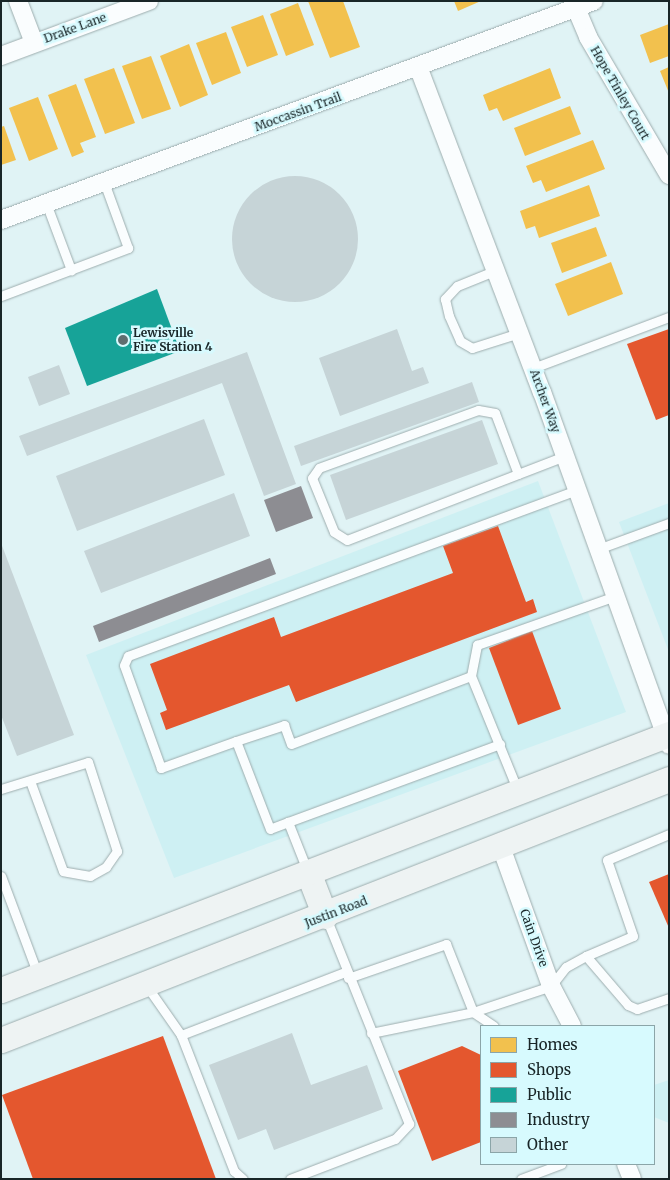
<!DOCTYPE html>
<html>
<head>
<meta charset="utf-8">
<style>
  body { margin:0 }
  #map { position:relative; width:670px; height:1180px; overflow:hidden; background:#e0f3f5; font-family:Merriweather,serif }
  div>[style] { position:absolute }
  .built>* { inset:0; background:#cef0f3 }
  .homes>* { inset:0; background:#f2c14e }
  .shops>* { inset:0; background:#e4572e }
  .public>* { inset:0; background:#17a398 }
  .industry>* { inset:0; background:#8d8d92 }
  .building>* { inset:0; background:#c6d4d7 }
  .round { border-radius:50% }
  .roads { filter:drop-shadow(0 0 1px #9dadae) drop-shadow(0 0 1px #9dadae) }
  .lane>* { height:9px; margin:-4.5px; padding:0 4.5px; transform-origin:4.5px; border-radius:4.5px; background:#fafdfe }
  .street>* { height:18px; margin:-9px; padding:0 9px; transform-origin:9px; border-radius:9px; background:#fafdfe }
  .secondary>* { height:25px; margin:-12.5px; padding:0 12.5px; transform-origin:12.5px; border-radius:12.5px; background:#eef3f3 }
  .dots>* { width:14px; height:14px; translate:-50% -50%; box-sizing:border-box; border:2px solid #d7fafe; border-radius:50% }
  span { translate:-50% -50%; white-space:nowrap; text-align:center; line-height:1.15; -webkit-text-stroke:5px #d7fafe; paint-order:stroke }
  .street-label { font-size:12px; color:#192628 }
  .poi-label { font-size:12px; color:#192628; font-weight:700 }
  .left { translate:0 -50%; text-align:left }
  .frame { position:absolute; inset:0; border:2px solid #192628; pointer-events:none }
  .legend { position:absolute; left:480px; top:1025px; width:175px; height:140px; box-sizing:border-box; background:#d7fafe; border:1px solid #8ba5a8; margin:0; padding:6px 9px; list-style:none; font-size:15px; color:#192628 }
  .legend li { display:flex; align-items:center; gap:10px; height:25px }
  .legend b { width:25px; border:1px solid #8ba5a8 }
</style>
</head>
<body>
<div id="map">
  <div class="built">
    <i style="clip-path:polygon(538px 481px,626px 712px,174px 878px,86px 655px)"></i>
    <i style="clip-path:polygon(669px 503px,669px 652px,619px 522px)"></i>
    <i style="clip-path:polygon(669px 1080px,669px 1123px,654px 1117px,654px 1085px)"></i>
  </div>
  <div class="homes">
    <i style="clip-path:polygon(308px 1px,343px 1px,360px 47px,330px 58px)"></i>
    <i style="clip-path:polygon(454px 1px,481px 1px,458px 11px)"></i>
    <i style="clip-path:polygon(298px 3px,314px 45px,286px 56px,270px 14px)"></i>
    <i style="clip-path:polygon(263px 15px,278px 55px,247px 67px,231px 27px)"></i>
    <i style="clip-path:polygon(669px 24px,669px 56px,650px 63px,640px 35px)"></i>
    <i style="clip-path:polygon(226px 32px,241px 73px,212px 85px,196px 43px)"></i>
    <i style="clip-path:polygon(189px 44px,208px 95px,180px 107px,160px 56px)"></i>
    <i style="clip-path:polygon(151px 56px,171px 109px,142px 119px,122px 66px)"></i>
    <i style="clip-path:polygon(669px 67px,669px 93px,660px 71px)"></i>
    <i style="clip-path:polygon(114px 68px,135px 123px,105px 134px,84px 79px)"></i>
    <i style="clip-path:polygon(550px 68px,561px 98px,503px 121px,497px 108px,489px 111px,483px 95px)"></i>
    <i style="clip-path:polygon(76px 84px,96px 137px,80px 143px,84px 152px,72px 157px,48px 95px)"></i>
    <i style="clip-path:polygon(38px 97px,58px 149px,29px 161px,9px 108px)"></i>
    <i style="clip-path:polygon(570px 106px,581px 134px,525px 156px,514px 128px)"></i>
    <i style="clip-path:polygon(4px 126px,16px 160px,1px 165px,1px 127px)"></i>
    <i style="clip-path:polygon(593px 140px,605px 169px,546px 192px,541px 180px,533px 183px,526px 166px)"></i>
    <i style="clip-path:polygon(589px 185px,600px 216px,539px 238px,535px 226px,526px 229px,520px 211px)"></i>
    <i style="clip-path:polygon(596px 227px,607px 256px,562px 273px,551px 243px)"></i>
    <i style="clip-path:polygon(611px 262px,623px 294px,568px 316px,555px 284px)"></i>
  </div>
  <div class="shops">
    <i style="clip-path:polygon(669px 329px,669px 415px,656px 420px,627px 344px)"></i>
    <i style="clip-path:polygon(498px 526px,526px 602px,533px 599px,537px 612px,296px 702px,289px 685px,166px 730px,160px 713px,167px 710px,150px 664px,274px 617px,281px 637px,453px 573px,443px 546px)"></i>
    <i style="clip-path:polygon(532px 631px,561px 709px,518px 725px,489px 648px)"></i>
    <i style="clip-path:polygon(669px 874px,669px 928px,649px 882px)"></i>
    <i style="clip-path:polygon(163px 1036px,216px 1179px,33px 1179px,2px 1095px)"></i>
    <i style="clip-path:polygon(462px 1046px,481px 1055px,481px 1142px,432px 1161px,398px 1071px)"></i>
  </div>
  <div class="public">
    <i style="clip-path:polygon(157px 289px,180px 351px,87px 386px,65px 328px)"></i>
  </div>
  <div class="industry">
    <i style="clip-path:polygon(301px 486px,313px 518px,276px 532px,264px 500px)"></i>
    <i style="clip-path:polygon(270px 558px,276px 574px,99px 642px,93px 626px)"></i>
  </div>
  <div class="building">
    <i class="round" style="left:232px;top:176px;width:126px;height:126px"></i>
    <i style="clip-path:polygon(397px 329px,412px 371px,423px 367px,429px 383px,340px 416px,319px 358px)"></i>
    <i style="clip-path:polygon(247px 352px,296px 484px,264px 496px,222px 383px,27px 456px,19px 436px)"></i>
    <i style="clip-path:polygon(59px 365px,70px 394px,39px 406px,28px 377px)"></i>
    <i style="clip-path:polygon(472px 382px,479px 402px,301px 466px,294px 446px)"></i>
    <i style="clip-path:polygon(204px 419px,225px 475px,77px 531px,56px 476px)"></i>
    <i style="clip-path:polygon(482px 420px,498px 464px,346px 520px,330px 475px)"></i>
    <i style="clip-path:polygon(234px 493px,250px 536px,101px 593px,84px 551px)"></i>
    <i style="clip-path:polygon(1px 543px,74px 735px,17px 756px,1px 715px)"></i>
    <i style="clip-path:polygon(292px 1033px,311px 1085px,367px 1065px,383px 1109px,274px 1150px,266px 1129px,238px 1140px,209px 1065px)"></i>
  </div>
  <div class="roads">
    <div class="lane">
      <i style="left:46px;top:203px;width:72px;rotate:69.5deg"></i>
      <i style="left:494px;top:271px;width:40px;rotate:158deg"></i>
      <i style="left:457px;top:286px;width:18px;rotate:133deg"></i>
      <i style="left:445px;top:299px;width:17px;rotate:77deg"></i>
      <i style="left:449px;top:316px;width:27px;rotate:66deg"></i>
      <i style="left:460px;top:341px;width:14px;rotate:30deg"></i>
      <i style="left:472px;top:348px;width:49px;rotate:-17.7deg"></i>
      <i style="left:1px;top:296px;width:136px;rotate:-20.7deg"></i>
      <i style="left:128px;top:248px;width:70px;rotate:-110deg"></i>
      <i style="left:533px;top:368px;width:145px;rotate:-20.6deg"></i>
      <i style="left:518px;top:474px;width:65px;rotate:-110.7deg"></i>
      <i style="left:495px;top:413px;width:17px;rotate:-170deg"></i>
      <i style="left:478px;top:410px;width:169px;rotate:160deg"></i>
      <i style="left:319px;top:468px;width:12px;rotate:125deg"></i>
      <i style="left:312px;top:478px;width:58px;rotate:67.8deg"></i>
      <i style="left:334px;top:532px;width:15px;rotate:32deg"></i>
      <i style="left:347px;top:540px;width:234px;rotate:-21.1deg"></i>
      <i style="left:598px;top:549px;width:76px;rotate:-20.1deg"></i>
      <i style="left:471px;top:676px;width:32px;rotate:-79deg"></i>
      <i style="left:477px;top:645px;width:146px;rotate:-19.5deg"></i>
      <i style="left:236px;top:741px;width:80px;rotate:160.2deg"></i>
      <i style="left:161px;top:768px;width:109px;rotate:-109.8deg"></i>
      <i style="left:124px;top:665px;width:10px;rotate:-66deg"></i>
      <i style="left:128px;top:656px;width:479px;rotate:-20.3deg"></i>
      <i style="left:1px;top:789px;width:91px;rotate:-17.2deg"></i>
      <i style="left:88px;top:762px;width:94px;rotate:72deg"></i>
      <i style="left:117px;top:851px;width:19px;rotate:125deg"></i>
      <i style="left:106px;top:867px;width:18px;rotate:151deg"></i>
      <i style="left:90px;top:876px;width:27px;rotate:-170deg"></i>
      <i style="left:63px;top:871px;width:96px;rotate:-110.1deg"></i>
      <i style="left:288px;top:822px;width:226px;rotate:-20.2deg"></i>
      <i style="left:307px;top:870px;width:52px;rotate:-111.6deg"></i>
      <i style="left:288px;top:822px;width:19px;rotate:159deg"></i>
      <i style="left:270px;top:829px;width:94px;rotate:-111.1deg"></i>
      <i style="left:236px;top:741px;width:51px;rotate:-18.4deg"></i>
      <i style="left:284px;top:725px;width:20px;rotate:70deg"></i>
      <i style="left:291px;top:744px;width:192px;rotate:-20.7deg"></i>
      <i style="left:471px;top:676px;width:122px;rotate:67.8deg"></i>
      <i style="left:1px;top:876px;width:106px;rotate:69.5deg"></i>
      <i style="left:586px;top:956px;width:51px;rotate:-23.1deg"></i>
      <i style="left:633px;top:936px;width:80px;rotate:-108.9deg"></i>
      <i style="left:607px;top:860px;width:67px;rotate:-22.8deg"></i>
      <i style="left:348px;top:978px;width:104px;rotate:-19.1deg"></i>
      <i style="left:446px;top:944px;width:73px;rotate:68.3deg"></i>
      <i style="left:473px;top:1012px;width:25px;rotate:34deg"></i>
      <i style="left:146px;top:985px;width:61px;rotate:55deg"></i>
      <i style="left:181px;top:1035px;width:146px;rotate:68.7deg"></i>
      <i style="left:234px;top:1171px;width:12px;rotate:42deg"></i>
      <i style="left:371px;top:1033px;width:104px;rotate:-11.6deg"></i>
      <i style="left:473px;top:1012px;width:82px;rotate:-18.4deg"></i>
      <i style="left:551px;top:986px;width:24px;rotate:-52deg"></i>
      <i style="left:566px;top:967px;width:23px;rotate:-29deg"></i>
      <i style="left:586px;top:956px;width:65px;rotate:49.4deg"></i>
      <i style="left:628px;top:1005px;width:10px;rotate:24deg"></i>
      <i style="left:637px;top:1009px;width:34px;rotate:-19deg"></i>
      <i style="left:181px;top:1035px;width:176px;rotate:-21deg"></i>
      <i style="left:290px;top:1179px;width:112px;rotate:-20.9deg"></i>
      <i style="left:395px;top:1139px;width:21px;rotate:-47deg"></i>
      <i style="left:409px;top:1124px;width:222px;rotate:-111.9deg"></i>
      <i style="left:521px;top:1179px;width:43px;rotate:-20.6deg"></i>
    </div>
    <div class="street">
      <i style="left:18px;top:1px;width:45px;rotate:69.1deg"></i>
      <i style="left:573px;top:1px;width:39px;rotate:67deg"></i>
      <i style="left:588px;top:37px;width:160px;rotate:59.6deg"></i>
      <i style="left:1px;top:56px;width:158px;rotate:-20.4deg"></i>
      <i style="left:419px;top:69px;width:346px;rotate:69.2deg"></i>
      <i style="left:542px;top:392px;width:375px;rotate:70.2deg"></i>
      <i style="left:1px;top:220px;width:632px;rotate:-20.27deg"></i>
      <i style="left:501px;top:847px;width:148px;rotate:70.2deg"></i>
      <i style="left:551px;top:986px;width:45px;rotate:62.3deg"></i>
      <i style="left:626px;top:1164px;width:16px;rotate:68deg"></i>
    </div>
    <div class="secondary">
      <i style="left:308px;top:872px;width:47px;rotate:68.9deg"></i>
      <i style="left:1px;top:990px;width:715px;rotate:-20.97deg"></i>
      <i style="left:1px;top:1040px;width:717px;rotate:-21.34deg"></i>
    </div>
  </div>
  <div class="dots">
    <i style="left:123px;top:340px;background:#5f6e70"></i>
  </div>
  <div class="street-label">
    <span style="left:75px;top:28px;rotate:-20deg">Drake Lane</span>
    <span style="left:620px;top:93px;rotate:60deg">Hope Tinley Court</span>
    <span style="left:298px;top:112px;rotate:-20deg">Moccassin Trail</span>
    <span style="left:545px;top:401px;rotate:70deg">Archer Way</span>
    <span style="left:336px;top:912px;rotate:-21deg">Justin Road</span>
    <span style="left:534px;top:938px;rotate:70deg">Cain Drive</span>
  </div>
  <div class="poi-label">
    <span class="left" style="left:133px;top:340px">Lewisville<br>Fire Station 4</span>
  </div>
  <div class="frame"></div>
  <ul class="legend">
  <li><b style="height:14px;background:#f2c14e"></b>Homes</li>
  <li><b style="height:14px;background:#e4572e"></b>Shops</li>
  <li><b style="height:14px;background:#17a398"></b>Public</li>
  <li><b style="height:14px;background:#8d8d92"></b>Industry</li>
  <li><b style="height:14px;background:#c6d4d7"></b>Other</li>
  </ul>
</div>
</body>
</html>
